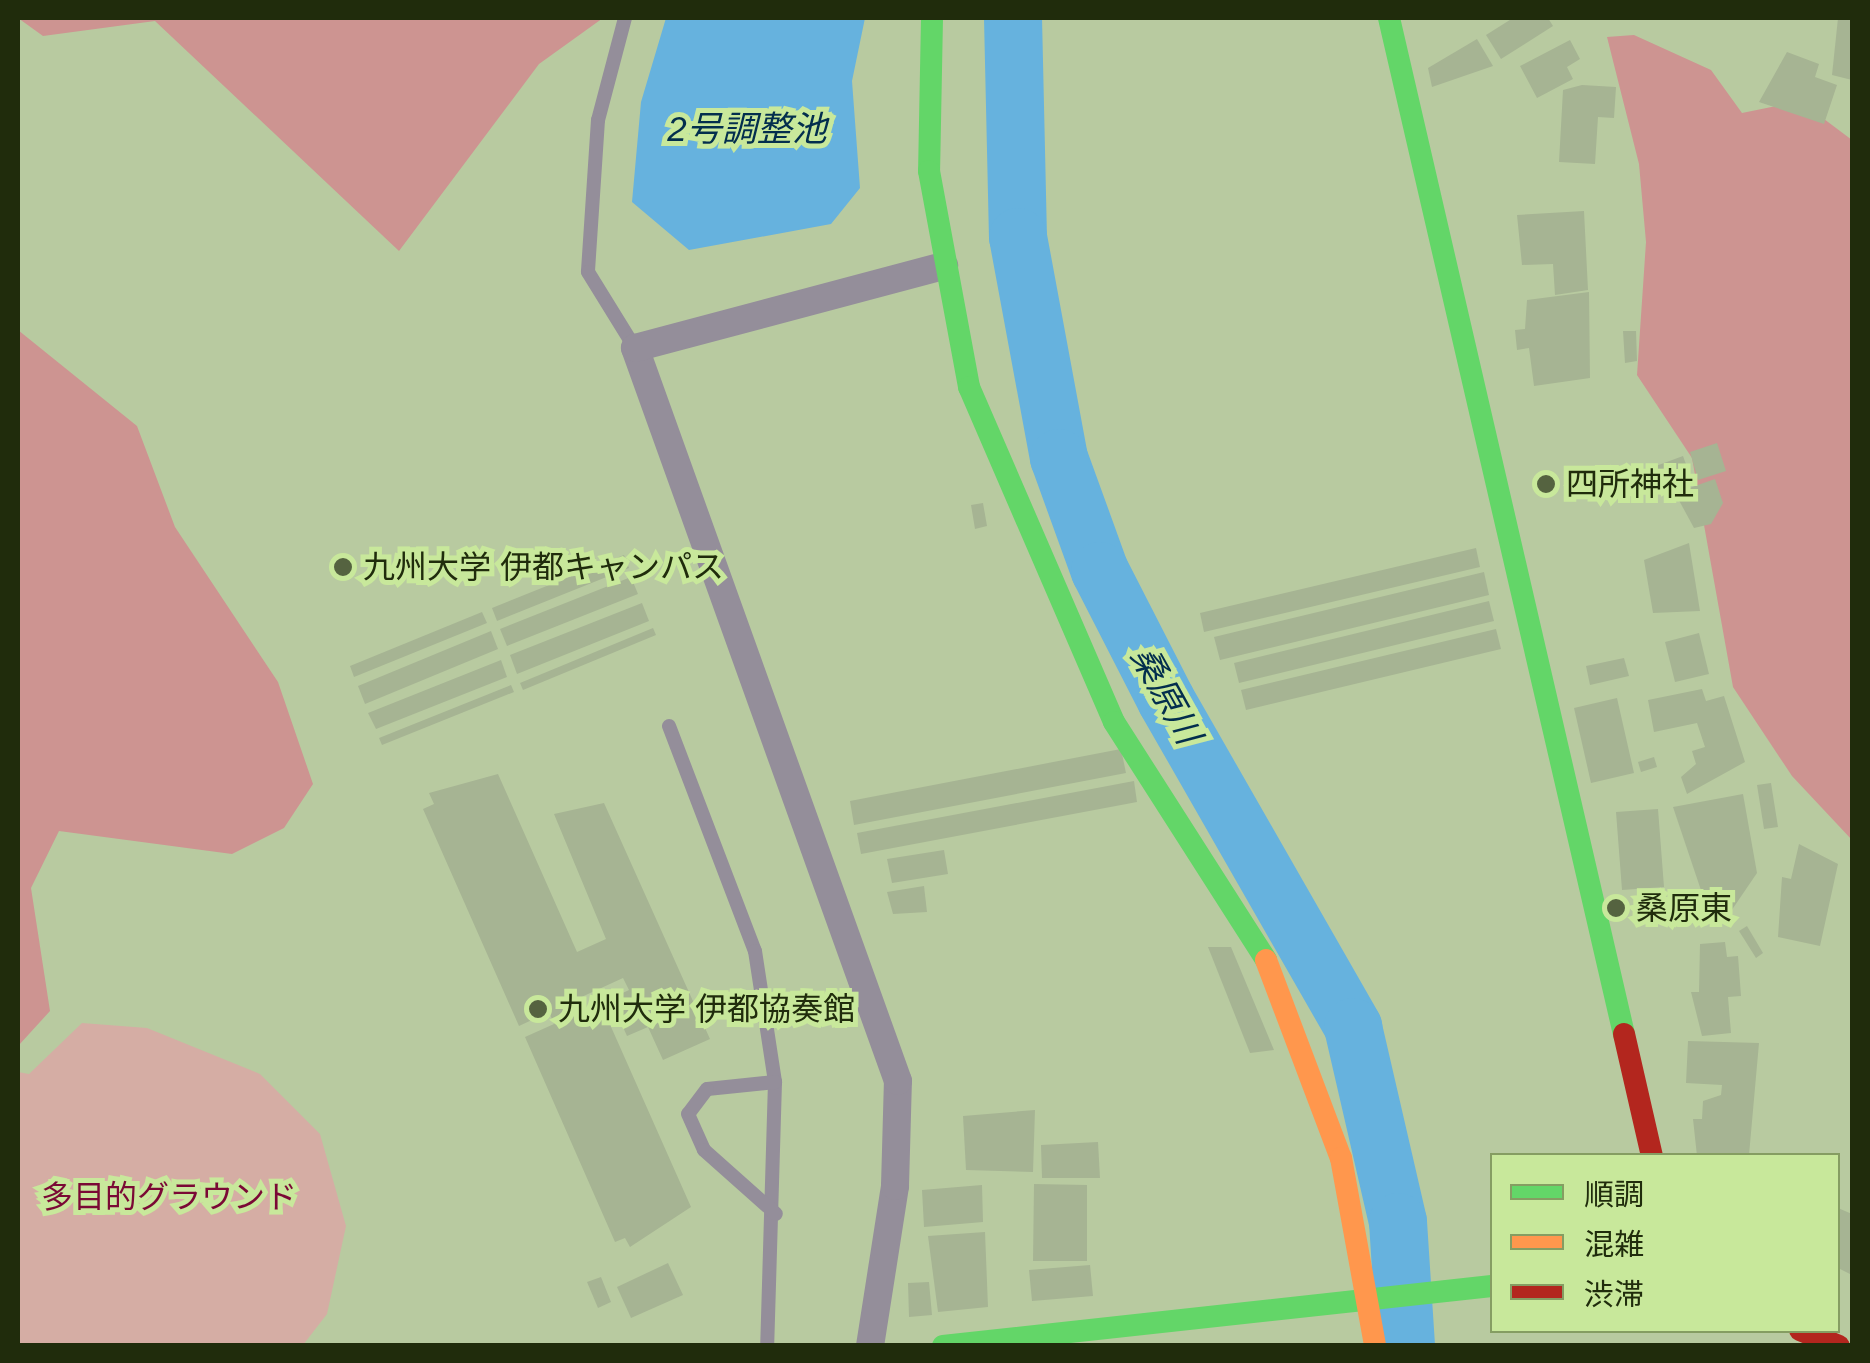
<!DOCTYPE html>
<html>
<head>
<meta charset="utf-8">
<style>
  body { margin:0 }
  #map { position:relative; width:1870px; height:1363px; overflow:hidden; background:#b8caa0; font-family:Arial,"Noto Sans JP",sans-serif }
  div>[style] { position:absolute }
  .green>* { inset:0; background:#d5ada4 }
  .forest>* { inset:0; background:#cd9491 }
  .water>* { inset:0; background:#66b2de }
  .river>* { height:58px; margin:-29px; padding:0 29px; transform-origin:29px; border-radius:29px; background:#66b2de }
  .building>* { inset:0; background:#a6b493 }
  .lane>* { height:14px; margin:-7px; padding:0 7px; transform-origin:7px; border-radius:7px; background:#948e9a }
  .street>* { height:28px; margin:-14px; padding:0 14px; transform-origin:14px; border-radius:14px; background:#948e9a }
  .fast>* { height:22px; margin:-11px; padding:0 11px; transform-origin:11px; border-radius:11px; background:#63d668 }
  .slow>* { height:22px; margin:-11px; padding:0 11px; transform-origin:11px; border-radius:11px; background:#ff974d }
  .jam>* { height:22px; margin:-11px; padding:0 11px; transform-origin:11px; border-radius:11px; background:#b3261e }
  .dots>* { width:28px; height:28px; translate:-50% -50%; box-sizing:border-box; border:5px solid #c8e89b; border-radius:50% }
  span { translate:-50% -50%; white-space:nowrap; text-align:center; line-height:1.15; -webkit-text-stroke:10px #c8e89b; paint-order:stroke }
  .poi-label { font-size:32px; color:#202c0c }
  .left { translate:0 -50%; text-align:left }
  .park-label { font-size:32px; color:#7a0935 }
  .water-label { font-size:35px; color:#032e4d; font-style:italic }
  .frame { position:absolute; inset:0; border:20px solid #202c0c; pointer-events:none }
  .legend { position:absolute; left:1490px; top:1153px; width:350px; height:180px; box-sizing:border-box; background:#c8e89b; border:2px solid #859d62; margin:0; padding:12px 18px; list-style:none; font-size:30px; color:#202c0c }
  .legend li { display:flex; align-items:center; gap:20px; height:50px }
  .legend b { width:50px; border:2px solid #859d62 }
</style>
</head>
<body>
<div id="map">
  <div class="green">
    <i style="clip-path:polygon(82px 1023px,147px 1028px,260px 1074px,320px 1134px,346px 1226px,327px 1314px,303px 1345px,18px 1345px,18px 1072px,29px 1074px)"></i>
  </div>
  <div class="forest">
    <i style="clip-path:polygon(18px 18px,603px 18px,539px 64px,399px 251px,155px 21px,43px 36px)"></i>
    <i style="clip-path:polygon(1634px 35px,1711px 70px,1742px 113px,1800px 101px,1852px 140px,1852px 840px,1792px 776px,1733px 687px,1692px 458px,1637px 375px,1646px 242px,1639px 164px,1607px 37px)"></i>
    <i style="clip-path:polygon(18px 330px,137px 426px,175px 527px,278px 682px,313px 784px,284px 828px,232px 854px,59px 831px,31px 888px,50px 1011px,19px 1045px)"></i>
  </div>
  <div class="water">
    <i style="clip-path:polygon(666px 18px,865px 18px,852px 81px,860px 188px,831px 224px,689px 250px,632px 202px,641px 102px)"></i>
  </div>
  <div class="river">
    <i style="left:1013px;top:18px;width:219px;rotate:88.7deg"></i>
    <i style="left:1018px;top:237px;width:225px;rotate:79.5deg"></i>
    <i style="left:1059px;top:458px;width:120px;rotate:70.1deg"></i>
    <i style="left:1100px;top:571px;width:145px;rotate:62.9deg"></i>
    <i style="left:1166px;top:700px;width:377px;rotate:60.2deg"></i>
    <i style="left:1353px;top:1027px;width:200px;rotate:77deg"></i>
    <i style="left:1398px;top:1222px;width:124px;rotate:86.3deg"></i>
  </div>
  <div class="building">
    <i style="clip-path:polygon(1513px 18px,1548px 18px,1553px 26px,1501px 59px,1486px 35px)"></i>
    <i style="clip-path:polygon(1838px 18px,1852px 19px,1852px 80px,1832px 75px)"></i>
    <i style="clip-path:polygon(1477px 39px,1493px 66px,1432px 87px,1428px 68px)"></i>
    <i style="clip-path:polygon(1570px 40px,1580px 59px,1567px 67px,1573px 79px,1537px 98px,1520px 66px)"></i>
    <i style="clip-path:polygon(1787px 52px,1819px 64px,1815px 77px,1837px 85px,1824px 124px,1759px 102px)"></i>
    <i style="clip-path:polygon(1582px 85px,1616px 87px,1614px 118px,1598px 117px,1595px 164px,1559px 162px,1563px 90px)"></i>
    <i style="clip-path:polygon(1584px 211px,1588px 290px,1555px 295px,1553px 264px,1522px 265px,1517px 215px)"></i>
    <i style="clip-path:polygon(1589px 292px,1590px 378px,1534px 386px,1529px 348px,1517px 350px,1515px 330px,1525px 329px,1527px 300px)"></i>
    <i style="clip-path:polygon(1623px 331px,1636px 331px,1637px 361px,1625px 363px)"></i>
    <i style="clip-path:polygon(1717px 443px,1726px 471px,1698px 480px,1690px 452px)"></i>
    <i style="clip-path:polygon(1683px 456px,1691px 478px,1652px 492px,1645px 470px)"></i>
    <i style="clip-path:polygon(1715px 479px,1723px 503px,1711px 524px,1694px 528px,1675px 493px)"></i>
    <i style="clip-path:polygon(983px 503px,987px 526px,975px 529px,971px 505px)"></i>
    <i style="clip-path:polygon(1689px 543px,1700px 611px,1653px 613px,1644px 560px)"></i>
    <i style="clip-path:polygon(1476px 548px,1480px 567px,1204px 632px,1200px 613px)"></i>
    <i style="clip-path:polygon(624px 555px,629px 568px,497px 621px,492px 608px)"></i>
    <i style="clip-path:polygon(1484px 572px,1489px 595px,1220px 660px,1214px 637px)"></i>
    <i style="clip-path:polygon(631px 577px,638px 594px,507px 646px,500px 629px)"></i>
    <i style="clip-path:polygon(1489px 601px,1494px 621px,1239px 683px,1234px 663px)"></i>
    <i style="clip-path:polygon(642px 603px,649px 621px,517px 674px,510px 655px)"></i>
    <i style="clip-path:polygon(482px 612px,487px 623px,354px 677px,350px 666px)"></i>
    <i style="clip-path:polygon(653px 628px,656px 635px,523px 690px,520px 683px)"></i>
    <i style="clip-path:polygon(1496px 629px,1501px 649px,1246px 710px,1241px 690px)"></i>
    <i style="clip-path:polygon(491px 631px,498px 649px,365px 704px,358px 686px)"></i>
    <i style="clip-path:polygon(1699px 633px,1709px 674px,1675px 682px,1665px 642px)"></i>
    <i style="clip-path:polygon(1624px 658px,1629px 676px,1590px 685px,1586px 666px)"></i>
    <i style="clip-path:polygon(501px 660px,507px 677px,376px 729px,368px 713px)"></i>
    <i style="clip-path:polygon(511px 685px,514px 692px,382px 745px,379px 738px)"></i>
    <i style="clip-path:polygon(1702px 689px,1706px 701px,1724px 696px,1745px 762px,1687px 794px,1681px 777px,1696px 764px,1692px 751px,1705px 747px,1697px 723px,1654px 732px,1648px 700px)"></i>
    <i style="clip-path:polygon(1617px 698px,1634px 773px,1591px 783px,1574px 708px)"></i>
    <i style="clip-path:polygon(1121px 749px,1126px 773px,854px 825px,850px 801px)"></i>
    <i style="clip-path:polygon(1654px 757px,1657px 767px,1641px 772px,1638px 762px)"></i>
    <i style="clip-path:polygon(evenodd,498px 774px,577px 952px,606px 939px,554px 814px,604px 803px,710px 1039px,663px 1060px,648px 1027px,627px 1036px,618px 1016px,608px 1020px,691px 1207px,630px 1247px,625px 1238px,615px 1242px,525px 1037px,554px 1024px,549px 1012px,519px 1026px,423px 809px,434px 804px,429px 793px,498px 774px,623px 978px,629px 990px,570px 1018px,564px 1005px,623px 978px)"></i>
    <i style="clip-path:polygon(1134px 781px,1137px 802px,861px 854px,857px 833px)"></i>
    <i style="clip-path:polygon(1771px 783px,1778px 827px,1764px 829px,1757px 785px)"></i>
    <i style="clip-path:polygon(1743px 794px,1757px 873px,1727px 917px,1711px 920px,1673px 807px)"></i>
    <i style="clip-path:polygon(1658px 809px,1664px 887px,1622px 890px,1616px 812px)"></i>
    <i style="clip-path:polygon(1799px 844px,1838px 864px,1820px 946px,1778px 937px,1782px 877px,1791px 879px)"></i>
    <i style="clip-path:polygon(944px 850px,948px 874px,892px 883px,887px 859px)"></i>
    <i style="clip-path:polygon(924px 886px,927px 912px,893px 914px,887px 892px)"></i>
    <i style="clip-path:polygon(1747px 926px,1763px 953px,1756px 958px,1739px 931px)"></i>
    <i style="clip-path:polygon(1725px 942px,1727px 957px,1738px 956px,1741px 996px,1728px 997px,1731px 1033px,1702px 1036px,1691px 992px,1699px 992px,1700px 944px)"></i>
    <i style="clip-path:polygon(1208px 947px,1231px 947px,1274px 1050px,1250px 1053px)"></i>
    <i style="clip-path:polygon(1688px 1041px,1759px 1043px,1749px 1155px,1697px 1156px,1693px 1119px,1702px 1119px,1703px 1101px,1721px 1095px,1722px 1085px,1686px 1083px)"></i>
    <i style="clip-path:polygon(1035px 1110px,1033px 1172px,966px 1170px,963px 1116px)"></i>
    <i style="clip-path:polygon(1098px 1142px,1100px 1178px,1042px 1178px,1041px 1145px)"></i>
    <i style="clip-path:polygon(1034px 1184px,1087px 1185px,1087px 1261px,1033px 1261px)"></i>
    <i style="clip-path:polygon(982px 1185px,983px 1222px,924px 1227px,922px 1190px)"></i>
    <i style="clip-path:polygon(1838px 1208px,1852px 1214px,1852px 1275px,1838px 1268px)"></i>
    <i style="clip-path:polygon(985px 1232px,988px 1307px,938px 1312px,928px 1236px)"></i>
    <i style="clip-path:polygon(668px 1263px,683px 1295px,631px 1318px,617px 1287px)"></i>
    <i style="clip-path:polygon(1090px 1265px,1093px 1296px,1032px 1301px,1029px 1270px)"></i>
    <i style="clip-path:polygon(601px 1277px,611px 1302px,598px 1308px,587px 1282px)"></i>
    <i style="clip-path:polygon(929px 1282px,932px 1315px,909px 1317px,908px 1283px)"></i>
  </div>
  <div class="lane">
    <i style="left:625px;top:18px;width:106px;rotate:104.8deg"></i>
    <i style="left:598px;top:120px;width:152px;rotate:93.8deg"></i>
    <i style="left:588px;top:272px;width:89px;rotate:58.3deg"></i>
    <i style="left:669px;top:726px;width:241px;rotate:69.1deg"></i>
    <i style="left:755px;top:951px;width:133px;rotate:81.3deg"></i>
    <i style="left:775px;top:1082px;width:264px;rotate:91.7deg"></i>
    <i style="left:775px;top:1082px;width:68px;rotate:174.1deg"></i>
    <i style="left:707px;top:1089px;width:31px;rotate:127deg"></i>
    <i style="left:688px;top:1114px;width:39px;rotate:66deg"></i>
    <i style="left:704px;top:1150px;width:96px;rotate:41.6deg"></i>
  </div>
  <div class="street">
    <i style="left:870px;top:1346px;width:162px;rotate:-81.1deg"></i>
    <i style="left:895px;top:1186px;width:105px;rotate:-88.4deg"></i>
    <i style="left:898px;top:1081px;width:779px;rotate:-109.74deg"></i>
    <i style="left:635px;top:348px;width:320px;rotate:-14.9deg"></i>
  </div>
  <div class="fast">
    <i style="left:932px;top:18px;width:153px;rotate:91.1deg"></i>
    <i style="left:929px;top:171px;width:220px;rotate:79.5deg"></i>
    <i style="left:969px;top:387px;width:365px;rotate:66.6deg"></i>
    <i style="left:1114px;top:722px;width:282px;rotate:57.4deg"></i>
    <i style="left:1389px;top:18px;width:1043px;rotate:76.98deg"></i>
    <i style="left:943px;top:1346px;width:552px;rotate:-6.24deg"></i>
  </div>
  <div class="slow">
    <i style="left:1266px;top:960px;width:212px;rotate:69.3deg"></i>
    <i style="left:1341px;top:1158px;width:191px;rotate:79.7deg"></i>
  </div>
  <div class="jam">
    <i style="left:1624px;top:1034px;width:125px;rotate:77.1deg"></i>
    <i style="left:1800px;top:1330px;width:42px;rotate:22.3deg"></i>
  </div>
  <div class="dots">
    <i style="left:1546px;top:484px;background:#556340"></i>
    <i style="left:343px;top:567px;background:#556340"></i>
    <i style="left:1616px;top:908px;background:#556340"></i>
    <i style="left:538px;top:1009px;background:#556340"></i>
  </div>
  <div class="poi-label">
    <span class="left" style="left:1566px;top:484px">四所神社</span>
    <span class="left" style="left:363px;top:567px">九州大学 伊都キャンパス</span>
    <span class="left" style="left:1636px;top:908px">桑原東</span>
    <span class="left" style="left:558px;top:1009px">九州大学 伊都協奏館</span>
  </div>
  <div class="park-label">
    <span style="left:169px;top:1197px">多目的グラウンド</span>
  </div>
  <div class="water-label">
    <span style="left:747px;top:129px">2号調整池</span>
    <span style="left:1166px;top:695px;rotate:61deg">桑原川</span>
  </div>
  <div class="frame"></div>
  <ul class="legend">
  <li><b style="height:12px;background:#63d668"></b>順調</li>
  <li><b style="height:12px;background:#ff974d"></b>混雑</li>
  <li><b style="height:12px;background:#b3261e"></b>渋滞</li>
  </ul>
</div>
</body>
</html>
